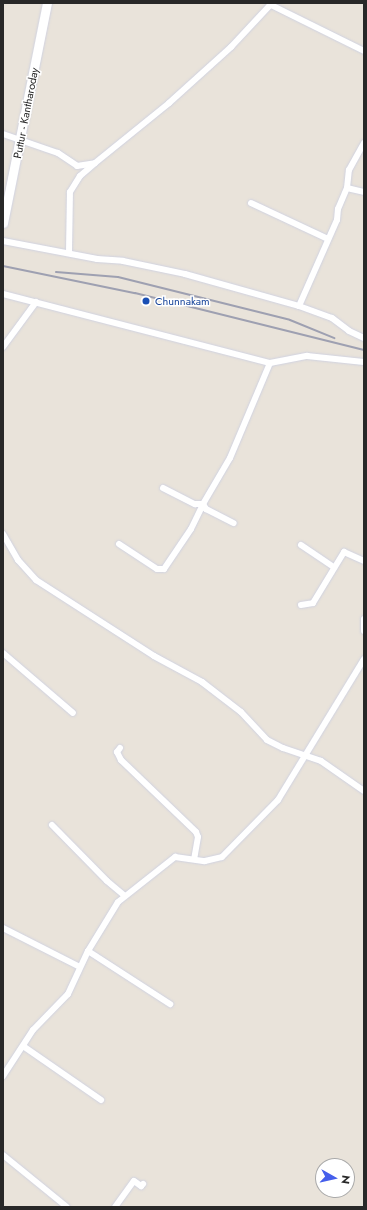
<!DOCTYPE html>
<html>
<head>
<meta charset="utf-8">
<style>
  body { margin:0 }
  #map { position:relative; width:367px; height:1210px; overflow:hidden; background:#e9e3da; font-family:Jost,sans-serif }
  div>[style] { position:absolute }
  .roads { filter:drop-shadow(0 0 1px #d0d2e0) drop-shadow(0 0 1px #d0d2e0) }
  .minor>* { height:6px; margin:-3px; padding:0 3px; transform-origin:3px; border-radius:3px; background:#fff }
  .secondary>* { height:9px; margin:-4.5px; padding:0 4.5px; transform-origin:4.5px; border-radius:4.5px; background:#fff }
  .rail>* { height:2px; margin:-1px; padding:0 1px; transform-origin:1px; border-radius:1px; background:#9ea0b1 }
  .dots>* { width:11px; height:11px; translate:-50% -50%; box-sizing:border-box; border:2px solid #fff; border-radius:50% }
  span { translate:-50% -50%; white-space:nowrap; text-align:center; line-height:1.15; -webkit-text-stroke:3px #fff; paint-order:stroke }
  .street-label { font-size:11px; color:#282828 }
  .transit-label { font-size:11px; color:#164399 }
  .left { translate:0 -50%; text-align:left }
  .frame { position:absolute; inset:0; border:4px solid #282828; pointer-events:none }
  .north { position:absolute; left:315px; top:1158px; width:40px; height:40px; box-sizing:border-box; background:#fff; border:1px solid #a9a9a9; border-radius:50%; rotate:98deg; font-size:11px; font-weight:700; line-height:16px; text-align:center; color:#282828 }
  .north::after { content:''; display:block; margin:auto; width:14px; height:18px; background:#465feb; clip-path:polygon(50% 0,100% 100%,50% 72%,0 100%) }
</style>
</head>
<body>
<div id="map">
  <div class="roads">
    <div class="minor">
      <i style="left:271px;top:5px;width:104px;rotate:26.3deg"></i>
      <i style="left:3px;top:134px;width:58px;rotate:19.1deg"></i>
      <i style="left:58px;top:153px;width:23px;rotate:34deg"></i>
      <i style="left:77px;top:166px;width:18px;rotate:-9deg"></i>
      <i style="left:95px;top:163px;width:95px;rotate:-39deg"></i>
      <i style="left:169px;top:103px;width:84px;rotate:-42.1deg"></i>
      <i style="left:231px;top:47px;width:60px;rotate:-47deg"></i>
      <i style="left:347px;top:188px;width:17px;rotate:13deg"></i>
      <i style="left:251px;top:203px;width:85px;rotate:25.1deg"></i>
      <i style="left:3px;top:241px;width:96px;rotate:10.8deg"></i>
      <i style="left:97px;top:259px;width:26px;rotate:4deg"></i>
      <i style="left:123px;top:261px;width:63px;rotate:11.8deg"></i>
      <i style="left:185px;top:274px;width:118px;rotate:15.7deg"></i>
      <i style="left:299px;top:306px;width:35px;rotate:20deg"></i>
      <i style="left:332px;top:318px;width:21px;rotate:37deg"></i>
      <i style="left:349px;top:331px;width:17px;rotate:25deg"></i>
      <i style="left:69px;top:253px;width:61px;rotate:-89.1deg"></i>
      <i style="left:70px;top:192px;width:19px;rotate:-58deg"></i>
      <i style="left:80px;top:176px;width:18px;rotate:-41deg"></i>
      <i style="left:3px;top:294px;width:276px;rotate:14.5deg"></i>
      <i style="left:270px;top:363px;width:38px;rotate:-11deg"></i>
      <i style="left:307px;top:356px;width:57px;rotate:6deg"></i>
      <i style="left:299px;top:306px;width:94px;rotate:-66.2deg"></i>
      <i style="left:337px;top:220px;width:11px;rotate:-85deg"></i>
      <i style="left:338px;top:209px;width:23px;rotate:-67deg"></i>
      <i style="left:347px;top:188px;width:18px;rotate:-84deg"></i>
      <i style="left:349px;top:170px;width:31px;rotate:-61deg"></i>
      <i style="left:3px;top:347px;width:56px;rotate:-53.7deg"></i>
      <i style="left:163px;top:488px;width:36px;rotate:27deg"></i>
      <i style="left:195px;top:504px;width:8px"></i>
      <i style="left:203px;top:504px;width:53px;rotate:-59.6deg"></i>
      <i style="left:230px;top:458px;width:103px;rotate:-67.2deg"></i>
      <i style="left:3px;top:534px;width:30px;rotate:60deg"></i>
      <i style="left:18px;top:560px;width:27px;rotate:48deg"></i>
      <i style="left:36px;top:580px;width:140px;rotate:32.8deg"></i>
      <i style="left:154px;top:656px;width:55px;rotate:28.4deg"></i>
      <i style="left:202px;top:682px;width:49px;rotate:37.6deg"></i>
      <i style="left:241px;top:712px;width:38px;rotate:47deg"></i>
      <i style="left:267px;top:740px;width:18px;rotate:27deg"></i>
      <i style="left:283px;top:748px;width:40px;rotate:18.9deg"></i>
      <i style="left:321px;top:761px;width:52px;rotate:34.9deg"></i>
      <i style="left:119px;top:544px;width:45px;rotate:33.3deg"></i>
      <i style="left:157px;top:569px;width:7px"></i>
      <i style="left:164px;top:569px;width:48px;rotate:-56deg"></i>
      <i style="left:191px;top:529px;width:28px;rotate:-64deg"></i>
      <i style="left:203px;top:504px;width:6px;rotate:59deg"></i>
      <i style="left:206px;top:509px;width:31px;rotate:27deg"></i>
      <i style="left:301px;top:545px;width:40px;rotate:34deg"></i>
      <i style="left:301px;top:605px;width:12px;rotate:-9deg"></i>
      <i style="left:313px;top:603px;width:60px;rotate:-58.7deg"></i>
      <i style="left:344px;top:552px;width:22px;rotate:24deg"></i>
      <i style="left:364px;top:619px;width:12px;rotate:90deg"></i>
      <i style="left:3px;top:653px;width:92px;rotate:40.6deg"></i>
      <i style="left:120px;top:748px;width:5px;rotate:127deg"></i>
      <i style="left:117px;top:752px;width:9px;rotate:63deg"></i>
      <i style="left:121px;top:760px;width:104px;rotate:43.8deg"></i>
      <i style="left:196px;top:832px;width:5px;rotate:68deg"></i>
      <i style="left:198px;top:837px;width:22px;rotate:100deg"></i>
      <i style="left:52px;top:825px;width:78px;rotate:45.5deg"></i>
      <i style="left:107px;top:881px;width:23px;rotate:40deg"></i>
      <i style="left:3px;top:928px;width:86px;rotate:26.9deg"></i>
      <i style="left:88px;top:951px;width:98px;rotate:32.9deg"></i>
      <i style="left:23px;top:1046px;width:95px;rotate:34.7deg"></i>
      <i style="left:3px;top:1076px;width:55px;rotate:-56.9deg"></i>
      <i style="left:33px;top:1030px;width:50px;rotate:-45.8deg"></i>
      <i style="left:68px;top:994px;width:47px;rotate:-65.1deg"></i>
      <i style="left:88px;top:951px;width:57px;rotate:-58.5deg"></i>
      <i style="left:118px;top:902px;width:73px;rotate:-38.3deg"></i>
      <i style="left:175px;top:857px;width:30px;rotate:8deg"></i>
      <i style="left:205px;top:861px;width:17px;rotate:-13deg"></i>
      <i style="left:222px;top:857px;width:80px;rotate:-45.5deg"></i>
      <i style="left:278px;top:800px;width:165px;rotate:-58.6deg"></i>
      <i style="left:3px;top:1155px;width:82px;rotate:39.1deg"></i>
      <i style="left:115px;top:1207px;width:32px;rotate:-54deg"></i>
      <i style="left:134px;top:1181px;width:9px;rotate:36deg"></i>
      <i style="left:141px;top:1186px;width:3px;rotate:-45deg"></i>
    </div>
    <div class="secondary">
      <i style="left:3px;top:223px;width:224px;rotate:-78.7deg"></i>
    </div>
  </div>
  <div class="rail">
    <i style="left:3px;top:266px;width:135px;rotate:11.6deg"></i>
    <i style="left:135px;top:293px;width:236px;rotate:14deg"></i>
    <i style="left:56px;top:272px;width:62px;rotate:4.6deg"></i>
    <i style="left:118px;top:277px;width:177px;rotate:14deg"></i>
    <i style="left:290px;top:320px;width:48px;rotate:22.2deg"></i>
  </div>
  <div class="dots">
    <i style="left:146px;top:301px;background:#1a4fb4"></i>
  </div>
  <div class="street-label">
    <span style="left:26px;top:113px;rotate:-79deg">Puttur - Kantharoday</span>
  </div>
  <div class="transit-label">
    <span class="left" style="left:155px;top:301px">Chunnakam</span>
  </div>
  <div class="frame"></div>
  <div class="north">N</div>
</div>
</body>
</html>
